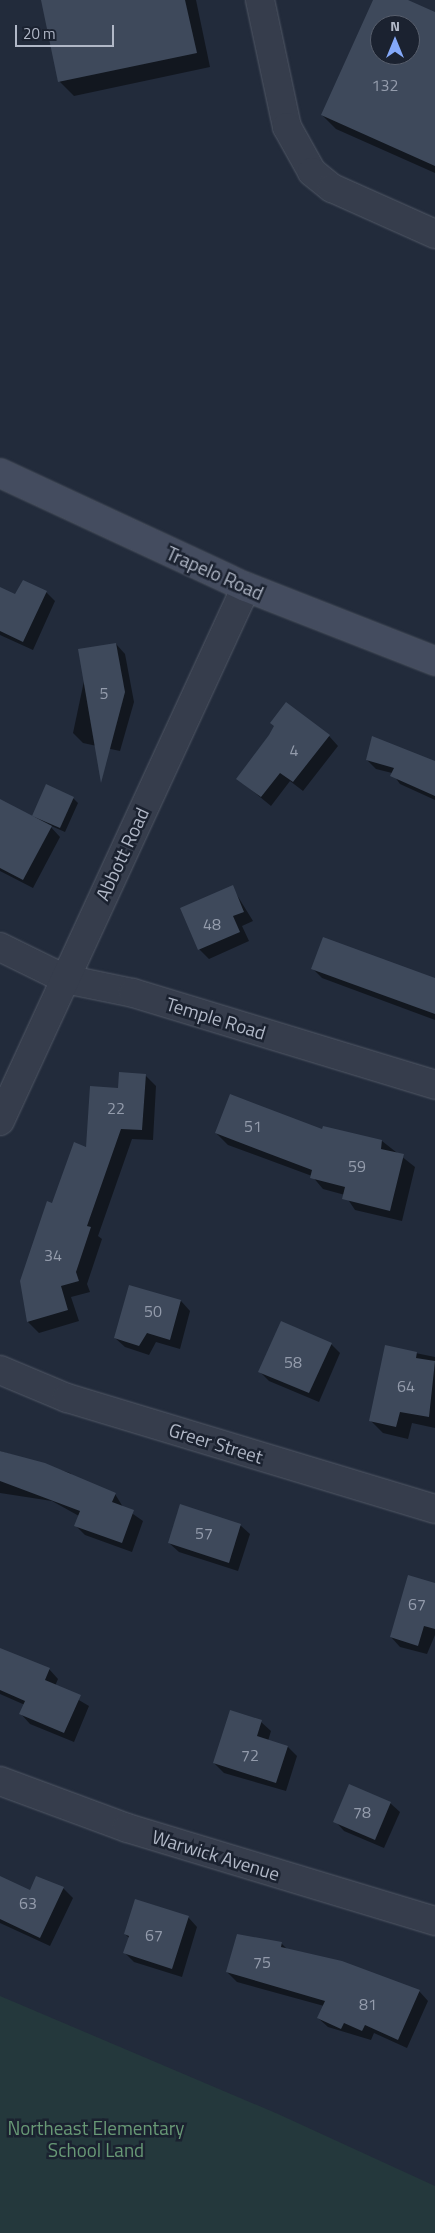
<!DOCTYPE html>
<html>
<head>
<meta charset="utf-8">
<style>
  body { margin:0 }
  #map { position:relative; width:435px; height:2233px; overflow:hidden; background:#222b3b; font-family:"Titillium Web",sans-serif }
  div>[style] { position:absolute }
  .green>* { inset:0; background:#24383c }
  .shadow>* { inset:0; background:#0007 }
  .building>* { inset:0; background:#3e495b }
  .roads { filter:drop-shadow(0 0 1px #515866) drop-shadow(0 0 1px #515866) }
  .street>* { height:28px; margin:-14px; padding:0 14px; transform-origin:14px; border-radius:14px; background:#363d4c }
  .secondary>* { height:28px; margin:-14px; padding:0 14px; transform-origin:14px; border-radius:14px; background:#444c5f }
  span { translate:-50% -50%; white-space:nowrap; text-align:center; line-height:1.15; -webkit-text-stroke:5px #1b2230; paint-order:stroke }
  .number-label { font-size:16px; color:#949cac }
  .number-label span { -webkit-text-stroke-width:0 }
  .street-label { font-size:19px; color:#b1b8c7 }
  .park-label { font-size:19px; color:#689976 }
  .north { position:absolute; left:370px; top:15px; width:50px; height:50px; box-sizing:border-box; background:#1b2230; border:1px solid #575e6c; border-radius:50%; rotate:0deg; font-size:14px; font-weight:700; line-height:20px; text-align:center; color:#b1b8c7 }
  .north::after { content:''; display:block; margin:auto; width:18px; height:22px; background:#84a9f9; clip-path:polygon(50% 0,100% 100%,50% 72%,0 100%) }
  .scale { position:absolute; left:15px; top:25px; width:99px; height:22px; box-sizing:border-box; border:2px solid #b1b8c7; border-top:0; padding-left:6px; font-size:15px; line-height:18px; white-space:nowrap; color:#b1b8c7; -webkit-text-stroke:4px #1b2230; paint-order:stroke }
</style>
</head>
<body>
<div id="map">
  <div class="green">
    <i style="clip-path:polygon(0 1996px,278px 2114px,435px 2186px,435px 2233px,0 2233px)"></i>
  </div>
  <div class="shadow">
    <i style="clip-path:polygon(42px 0,196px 0,210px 67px,74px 96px,60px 82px)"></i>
    <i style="clip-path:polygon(evenodd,374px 0,405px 0,435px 14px,435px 173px,336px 129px,322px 115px,374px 0,380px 25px,410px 25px,410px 55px,380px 55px,380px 25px)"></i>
    <i style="clip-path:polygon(0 588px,15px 596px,46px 592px,55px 601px,33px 650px,0 635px)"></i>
    <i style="clip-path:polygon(116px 644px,125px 654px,134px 702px,120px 751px,83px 743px,73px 733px,84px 681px)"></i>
    <i style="clip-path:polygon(329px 736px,338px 746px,303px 791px,290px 781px,271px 806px,238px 779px)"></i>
    <i style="clip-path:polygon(367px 760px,435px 763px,435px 800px,400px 784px,392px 773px,376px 769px)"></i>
    <i style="clip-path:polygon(73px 798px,78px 803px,65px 832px,49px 825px,60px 837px,33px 888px,0 871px,0 815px,37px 820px,33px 815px)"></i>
    <i style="clip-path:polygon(232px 887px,253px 921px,242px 926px,249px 941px,209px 959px,199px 949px)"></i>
    <i style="clip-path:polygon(313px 969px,435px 979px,435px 1020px,322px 978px)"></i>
    <i style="clip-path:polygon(145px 1075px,156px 1086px,153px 1140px,132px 1139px,98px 1236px,102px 1239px,87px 1284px,90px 1292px,71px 1297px,79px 1321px,39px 1333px,28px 1322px,53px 1204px,119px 1089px)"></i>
    <i style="clip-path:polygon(323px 1131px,382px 1141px,415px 1167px,402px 1221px,355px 1210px,345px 1195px,323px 1189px,312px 1176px,228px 1145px,216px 1133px)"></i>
    <i style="clip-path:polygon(130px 1287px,181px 1301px,190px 1311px,180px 1349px,156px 1342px,149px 1355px,125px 1347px,115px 1338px)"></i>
    <i style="clip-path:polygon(331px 1344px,340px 1353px,319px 1402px,269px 1381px,260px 1372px)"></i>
    <i style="clip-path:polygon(386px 1347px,435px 1357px,435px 1428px,412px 1423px,408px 1439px,383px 1433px,371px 1421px)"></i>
    <i style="clip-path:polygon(0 1451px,70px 1473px,79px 1482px,115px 1494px,123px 1507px,143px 1521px,132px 1552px,85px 1535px,76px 1526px,79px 1516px,52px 1501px,0 1493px)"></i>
    <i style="clip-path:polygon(240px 1525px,250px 1534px,238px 1571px,179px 1552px,169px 1543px)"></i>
    <i style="clip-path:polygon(435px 1584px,435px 1635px,427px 1654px,400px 1647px,391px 1637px)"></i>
    <i style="clip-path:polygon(0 1649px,49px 1669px,58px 1679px,55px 1686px,89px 1706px,74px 1742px,30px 1724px,21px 1714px,25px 1705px,0 1694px)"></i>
    <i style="clip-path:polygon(261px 1722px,271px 1731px,268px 1741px,288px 1747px,297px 1756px,286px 1791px,224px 1773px,214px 1763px)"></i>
    <i style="clip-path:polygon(390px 1803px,400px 1812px,384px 1848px,344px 1831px,335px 1821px)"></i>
    <i style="clip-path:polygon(0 1884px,31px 1892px,63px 1888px,73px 1898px,50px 1946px,0 1923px)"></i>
    <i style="clip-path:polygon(188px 1917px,197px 1927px,182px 1977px,134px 1962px,125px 1953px,129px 1938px,125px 1934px)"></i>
    <i style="clip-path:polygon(281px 1943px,288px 1950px,419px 1991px,428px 2001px,407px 2048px,374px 2033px,371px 2040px,328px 2027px,318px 2018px,324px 2006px,237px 1982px,227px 1972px)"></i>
  </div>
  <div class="building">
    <i style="clip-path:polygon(41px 0,185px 0,197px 53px,58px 82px)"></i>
    <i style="clip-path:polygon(evenodd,373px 0,408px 0,435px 12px,435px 166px,321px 115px,373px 0,380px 25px,410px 25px,410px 55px,380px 55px,380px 25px)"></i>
    <i style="clip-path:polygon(23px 580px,47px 591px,23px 642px,0 631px,0 587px,15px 594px)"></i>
    <i style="clip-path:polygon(116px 643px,125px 692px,101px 783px,78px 649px)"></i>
    <i style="clip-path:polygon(286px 702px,330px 735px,293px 782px,280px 773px,261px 797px,236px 779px,269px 735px,274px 726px,270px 723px)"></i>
    <i style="clip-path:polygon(372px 736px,435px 761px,435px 796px,390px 776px,394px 768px,366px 760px)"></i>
    <i style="clip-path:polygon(46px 784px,74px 797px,60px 828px,32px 816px)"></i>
    <i style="clip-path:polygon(0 799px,52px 826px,23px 880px,0 868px)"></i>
    <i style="clip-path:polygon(233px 885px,244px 912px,233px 916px,240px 932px,198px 950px,180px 908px)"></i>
    <i style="clip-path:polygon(323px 937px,435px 978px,435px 1014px,311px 969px)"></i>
    <i style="clip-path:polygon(119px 1072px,146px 1074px,142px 1130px,121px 1129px,87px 1226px,91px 1227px,76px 1272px,79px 1281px,61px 1286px,68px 1310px,27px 1322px,20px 1281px,47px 1201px,52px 1203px,74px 1142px,86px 1147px,90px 1086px,118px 1088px)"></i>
    <i style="clip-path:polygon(230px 1094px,322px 1129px,323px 1126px,382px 1140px,381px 1149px,404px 1154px,390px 1211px,342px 1199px,345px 1187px,310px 1178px,312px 1170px,215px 1133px)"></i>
    <i style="clip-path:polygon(129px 1285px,181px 1300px,170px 1340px,147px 1333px,139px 1346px,114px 1338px)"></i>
    <i style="clip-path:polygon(281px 1321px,332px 1343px,309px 1393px,258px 1372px)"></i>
    <i style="clip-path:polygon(385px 1345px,417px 1352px,416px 1358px,435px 1361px,429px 1417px,400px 1412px,396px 1427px,369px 1421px)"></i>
    <i style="clip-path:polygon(0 1451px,45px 1463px,116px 1493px,112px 1502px,134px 1510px,122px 1543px,74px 1526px,80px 1511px,0 1481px)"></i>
    <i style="clip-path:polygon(180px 1504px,241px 1524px,229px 1563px,168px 1543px)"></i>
    <i style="clip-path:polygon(408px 1575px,435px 1583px,435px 1629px,424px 1626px,418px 1646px,390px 1637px)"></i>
    <i style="clip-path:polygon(0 1648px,50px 1668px,45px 1680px,81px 1695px,64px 1733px,19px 1714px,25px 1701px,0 1690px)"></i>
    <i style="clip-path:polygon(230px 1710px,262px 1720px,257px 1736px,288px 1746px,276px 1783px,213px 1763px)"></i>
    <i style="clip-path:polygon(349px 1784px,391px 1802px,375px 1840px,333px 1822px)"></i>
    <i style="clip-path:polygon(0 1876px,30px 1890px,36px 1876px,64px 1887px,40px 1938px,0 1919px)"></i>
    <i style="clip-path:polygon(135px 1899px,189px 1916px,172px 1969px,123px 1953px,129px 1936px,124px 1934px)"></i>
    <i style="clip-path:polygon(237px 1934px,282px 1942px,281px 1947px,342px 1961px,420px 1990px,398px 2040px,365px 2025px,362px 2031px,344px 2023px,341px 2029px,317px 2018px,325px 2001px,226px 1972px)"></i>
  </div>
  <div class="roads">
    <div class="street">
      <i style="left:260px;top:0;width:130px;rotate:78deg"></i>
      <i style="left:287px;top:127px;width:51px;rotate:60.9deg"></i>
      <i style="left:312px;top:172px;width:26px;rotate:39deg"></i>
      <i style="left:332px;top:188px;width:113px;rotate:24.1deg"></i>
      <i style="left:0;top:947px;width:72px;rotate:26.2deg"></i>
      <i style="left:65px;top:979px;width:69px;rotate:11.6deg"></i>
      <i style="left:133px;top:993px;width:316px;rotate:16.9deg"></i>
      <i style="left:0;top:1121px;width:588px;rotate:-65.27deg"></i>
      <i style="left:0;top:1370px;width:73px;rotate:22.7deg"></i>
      <i style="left:67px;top:1398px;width:384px;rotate:16.8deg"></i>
      <i style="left:0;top:1781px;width:135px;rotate:20.3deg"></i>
      <i style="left:127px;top:1828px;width:322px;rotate:16.8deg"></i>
    </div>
    <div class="secondary">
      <i style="left:0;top:473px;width:271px;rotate:24.9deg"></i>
      <i style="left:246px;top:587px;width:203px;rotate:21.4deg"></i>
    </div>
  </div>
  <div class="number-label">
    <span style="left:385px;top:85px">132</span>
    <span style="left:104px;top:693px">5</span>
    <span style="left:294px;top:750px">4</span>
    <span style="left:212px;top:924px">48</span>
    <span style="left:116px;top:1108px">22</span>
    <span style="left:253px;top:1126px">51</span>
    <span style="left:357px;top:1166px">59</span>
    <span style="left:53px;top:1255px">34</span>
    <span style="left:153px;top:1311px">50</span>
    <span style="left:293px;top:1362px">58</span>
    <span style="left:406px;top:1386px">64</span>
    <span style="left:204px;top:1533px">57</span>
    <span style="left:417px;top:1604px">67</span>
    <span style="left:250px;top:1755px">72</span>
    <span style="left:362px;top:1812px">78</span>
    <span style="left:28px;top:1903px">63</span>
    <span style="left:154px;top:1935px">67</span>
    <span style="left:262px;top:1962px">75</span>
    <span style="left:368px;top:2004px">81</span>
  </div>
  <div class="street-label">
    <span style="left:215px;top:573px;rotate:24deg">Trapelo Road</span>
    <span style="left:122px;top:854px;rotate:-65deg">Abbott Road</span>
    <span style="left:216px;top:1018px;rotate:17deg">Temple Road</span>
    <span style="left:216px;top:1443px;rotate:17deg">Greer Street</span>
    <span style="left:216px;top:1855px;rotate:17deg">Warwick Avenue</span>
  </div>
  <div class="park-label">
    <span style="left:96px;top:2139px">Northeast Elementary<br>School Land</span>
  </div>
  <div class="north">N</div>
  <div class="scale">20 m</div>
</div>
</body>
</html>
